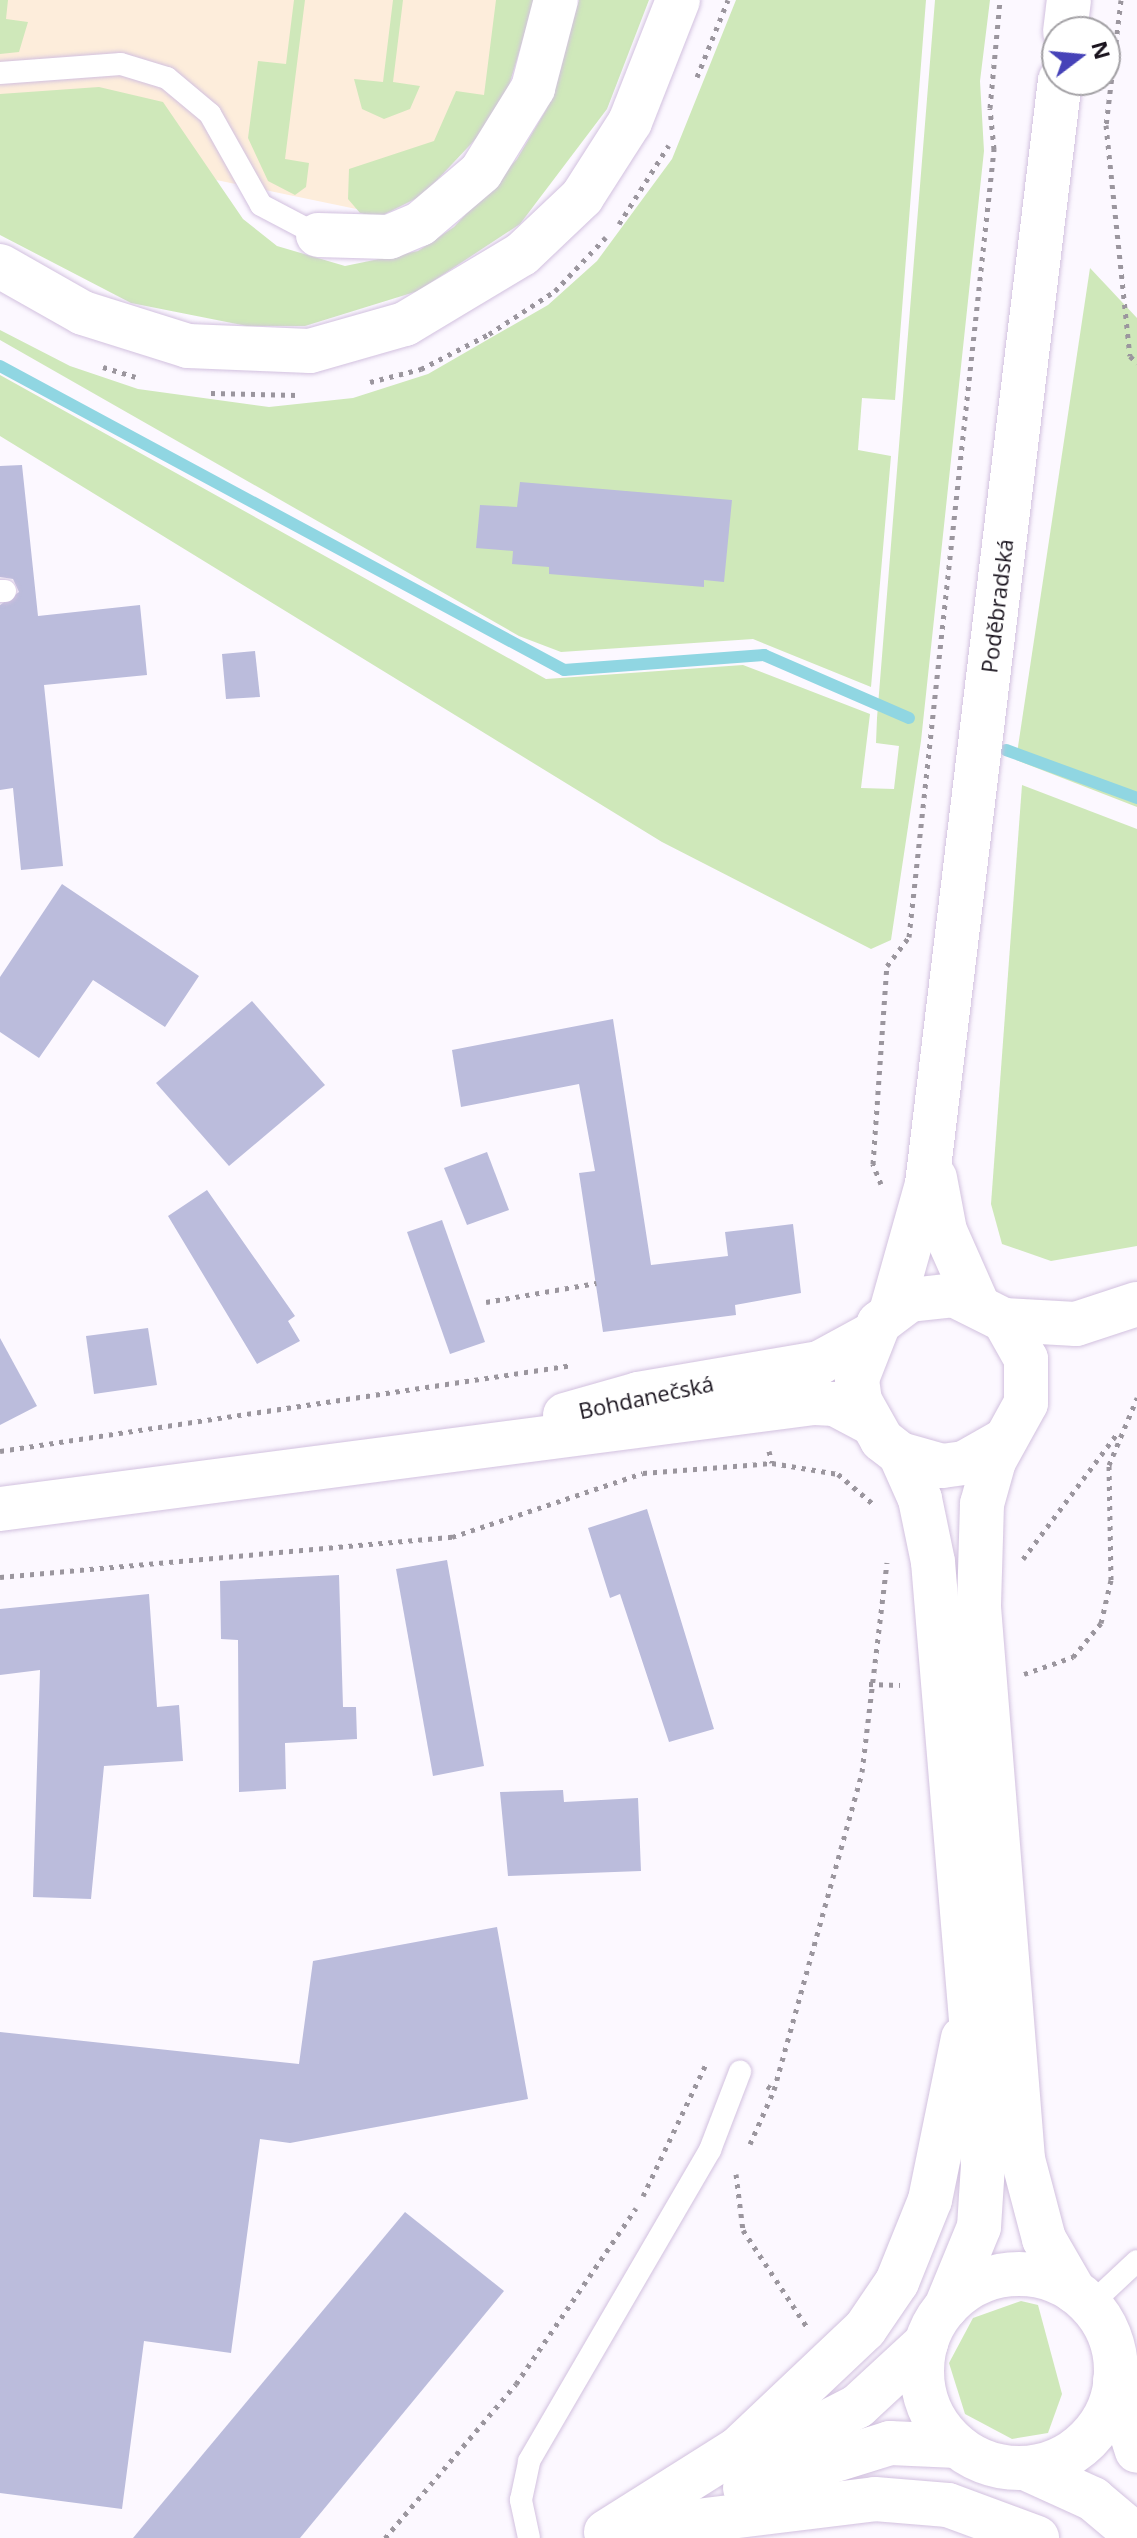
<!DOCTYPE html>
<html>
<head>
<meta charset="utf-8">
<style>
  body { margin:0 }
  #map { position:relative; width:1137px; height:2538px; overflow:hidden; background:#fcf8ff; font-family:"Open Sans",sans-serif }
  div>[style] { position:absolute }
  .commercial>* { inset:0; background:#fdeddb }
  .green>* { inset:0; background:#cfe8ba }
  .stream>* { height:12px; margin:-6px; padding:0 6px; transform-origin:6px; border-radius:6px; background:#90d6e2 }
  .building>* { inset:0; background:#bbbcdc }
  .path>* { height:5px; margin-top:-2.5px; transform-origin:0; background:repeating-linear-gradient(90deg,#9b969e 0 4px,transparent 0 10px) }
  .roads { filter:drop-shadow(0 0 2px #d2c1df) drop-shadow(0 0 2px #d2c1df) }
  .service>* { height:22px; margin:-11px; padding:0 11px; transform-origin:11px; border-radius:11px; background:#fff }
  .minor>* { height:44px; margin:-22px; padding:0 22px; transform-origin:22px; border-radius:22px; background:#fff }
  .tertiary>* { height:44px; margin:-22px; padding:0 22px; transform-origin:22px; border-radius:22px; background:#fff }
  .primary>* { height:44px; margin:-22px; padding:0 22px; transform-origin:22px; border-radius:22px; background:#fff }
  .primary>.ring { margin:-22px; padding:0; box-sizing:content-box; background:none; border:44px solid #fff; border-radius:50% }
  span { translate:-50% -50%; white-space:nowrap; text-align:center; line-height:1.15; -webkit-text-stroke:6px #fff; paint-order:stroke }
  .street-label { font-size:22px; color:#19131d }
  .north { position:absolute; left:1041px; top:16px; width:80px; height:80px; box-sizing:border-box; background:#fff; border:2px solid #a3a1a5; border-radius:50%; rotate:74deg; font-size:22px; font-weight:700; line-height:32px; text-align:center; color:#19131d }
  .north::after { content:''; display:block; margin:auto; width:28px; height:36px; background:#4642b8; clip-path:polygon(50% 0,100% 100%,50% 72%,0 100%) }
</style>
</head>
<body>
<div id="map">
  <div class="commercial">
    <i style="clip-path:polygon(0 0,529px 0,486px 130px,366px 211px,0 135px)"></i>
  </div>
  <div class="green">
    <i style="clip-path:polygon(0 0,8px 0,6px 19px,28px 22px,19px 52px,0 54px)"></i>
    <i style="clip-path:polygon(294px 0,305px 0,285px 159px,309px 163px,306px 187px,295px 195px,268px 181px,248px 138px,258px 61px,286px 64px)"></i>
    <i style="clip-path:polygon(393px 0,403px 0,393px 82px,420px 86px,410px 109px,384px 119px,362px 109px,354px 79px,383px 82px)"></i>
    <i style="clip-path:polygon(496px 0,535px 0,507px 92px,485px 129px,423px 195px,379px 217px,360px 213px,348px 199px,349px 169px,434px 141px,456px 91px,484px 95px)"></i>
    <i style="clip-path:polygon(579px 0,649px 0,607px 109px,520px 224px,418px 291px,305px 326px,247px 326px,131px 303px,0 235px,0 94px,99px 87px,163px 102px,243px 219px,277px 246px,345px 266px,418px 251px,454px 227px,517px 159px,546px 110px)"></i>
    <i style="clip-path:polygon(736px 0,926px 0,895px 400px,862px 398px,858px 450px,891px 456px,871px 687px,753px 639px,561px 652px,519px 636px,0 340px,0 330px,70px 366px,138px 389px,269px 407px,353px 398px,428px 374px,548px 305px,597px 261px,672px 159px)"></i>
    <i style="clip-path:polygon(935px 0,990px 0,980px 81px,984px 151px,921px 741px,891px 940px,871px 949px,662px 842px,0 436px,0 375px,546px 679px,743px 665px,870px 714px,861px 788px,894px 789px,899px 746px,876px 743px,877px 718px)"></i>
    <i style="clip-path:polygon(1090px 268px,1137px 318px,1137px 807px,1016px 760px)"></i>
    <i style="clip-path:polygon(1022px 785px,1137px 829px,1137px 1246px,1051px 1261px,1002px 1244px,991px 1204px)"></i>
    <i style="clip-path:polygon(1021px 2301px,1038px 2305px,1062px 2394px,1048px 2433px,1012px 2439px,965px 2414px,949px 2363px,973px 2318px)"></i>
  </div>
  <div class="stream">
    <i style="left:0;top:366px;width:641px;rotate:28.32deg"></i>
    <i style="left:564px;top:670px;width:201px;rotate:-4.3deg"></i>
    <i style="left:764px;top:655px;width:158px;rotate:23.5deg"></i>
    <i style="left:1006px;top:750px;width:140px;rotate:20.1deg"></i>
  </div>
  <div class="building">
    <i style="clip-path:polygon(22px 465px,38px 616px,140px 605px,147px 675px,44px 685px,63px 866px,21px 870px,13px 788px,0 790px,0 605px,19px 592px,13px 579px,0 577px,0 466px)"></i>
    <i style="clip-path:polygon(520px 482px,732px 500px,724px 582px,704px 580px,704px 587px,549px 574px,549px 567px,512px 564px,513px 551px,476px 548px,480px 505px,517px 507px)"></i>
    <i style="clip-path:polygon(255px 651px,260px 697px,226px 699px,222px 654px)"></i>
    <i style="clip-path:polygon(62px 884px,199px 976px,165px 1027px,93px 980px,39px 1058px,0 1032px,0 977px)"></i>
    <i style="clip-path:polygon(252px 1001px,325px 1085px,229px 1166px,156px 1083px)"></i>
    <i style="clip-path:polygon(613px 1019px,651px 1265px,728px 1256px,725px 1232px,793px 1224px,801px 1293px,735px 1305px,736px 1315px,603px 1332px,579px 1173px,595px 1171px,579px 1084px,461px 1107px,452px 1050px)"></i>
    <i style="clip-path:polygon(487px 1152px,509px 1210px,467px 1225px,444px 1168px)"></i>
    <i style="clip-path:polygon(207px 1190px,295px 1316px,288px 1321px,300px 1341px,257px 1364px,168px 1216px)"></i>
    <i style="clip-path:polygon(442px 1220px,485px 1342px,450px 1354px,407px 1232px)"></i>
    <i style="clip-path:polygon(148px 1328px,157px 1385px,94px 1394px,86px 1336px)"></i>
    <i style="clip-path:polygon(0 1338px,37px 1406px,0 1425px)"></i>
    <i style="clip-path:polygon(647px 1509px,714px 1729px,669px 1742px,620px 1594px,610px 1598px,588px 1528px)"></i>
    <i style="clip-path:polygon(447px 1560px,484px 1766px,433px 1776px,396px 1569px)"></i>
    <i style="clip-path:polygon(339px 1575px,343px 1707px,356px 1707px,357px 1739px,285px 1743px,286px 1789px,239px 1792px,238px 1640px,221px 1639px,220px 1581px)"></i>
    <i style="clip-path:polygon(149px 1594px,157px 1707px,179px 1705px,183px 1761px,104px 1766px,91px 1899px,33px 1897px,40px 1670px,0 1675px,0 1609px)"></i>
    <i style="clip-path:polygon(563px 1790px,564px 1802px,638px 1798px,641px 1871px,508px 1876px,500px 1792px)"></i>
    <i style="clip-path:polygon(497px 1927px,528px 2099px,290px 2143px,260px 2139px,231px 2353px,144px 2341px,122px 2509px,0 2493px,0 2032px,299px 2064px,313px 1961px)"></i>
    <i style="clip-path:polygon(405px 2212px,504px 2291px,300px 2538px,133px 2538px)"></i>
  </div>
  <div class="path">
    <i style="left:1121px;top:0;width:126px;rotate:96.8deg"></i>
    <i style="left:1106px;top:125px;width:232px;rotate:84.1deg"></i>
    <i style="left:1130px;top:356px;width:10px;rotate:45deg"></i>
    <i style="left:697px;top:77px;width:83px;rotate:-68.1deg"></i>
    <i style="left:619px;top:224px;width:93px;rotate:-57.7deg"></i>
    <i style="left:103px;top:367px;width:34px;rotate:17deg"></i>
    <i style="left:370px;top:382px;width:53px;rotate:-14.3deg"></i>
    <i style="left:421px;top:369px;width:76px;rotate:-27.2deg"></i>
    <i style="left:489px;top:334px;width:79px;rotate:-33.1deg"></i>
    <i style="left:555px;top:291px;width:74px;rotate:-46.6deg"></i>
    <i style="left:211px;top:393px;width:86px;rotate:1.3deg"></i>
    <i style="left:881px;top:1184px;width:22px;rotate:-112deg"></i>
    <i style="left:873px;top:1164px;width:198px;rotate:-86deg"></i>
    <i style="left:887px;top:966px;width:36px;rotate:-53deg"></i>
    <i style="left:909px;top:937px;width:793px;rotate:-83.84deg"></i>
    <i style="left:994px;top:149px;width:41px;rotate:-95.6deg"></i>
    <i style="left:990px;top:108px;width:108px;rotate:-84.7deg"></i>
    <i style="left:486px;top:1302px;width:112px;rotate:-9.8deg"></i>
    <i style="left:0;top:1451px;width:579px;rotate:-8.54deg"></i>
    <i style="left:769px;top:1451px;width:12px;rotate:76deg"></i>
    <i style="left:772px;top:1463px;width:67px;rotate:9.5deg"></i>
    <i style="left:838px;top:1474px;width:45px;rotate:40.5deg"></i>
    <i style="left:1023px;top:1559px;width:155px;rotate:-53.1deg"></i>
    <i style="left:0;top:1577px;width:454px;rotate:-5.1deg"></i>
    <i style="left:452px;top:1537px;width:201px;rotate:-18.5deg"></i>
    <i style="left:643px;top:1473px;width:129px;rotate:-4.4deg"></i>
    <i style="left:1024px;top:1674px;width:52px;rotate:-19.1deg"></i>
    <i style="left:1073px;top:1657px;width:44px;rotate:-50.5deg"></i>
    <i style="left:1101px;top:1623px;width:44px;rotate:-76.9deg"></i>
    <i style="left:1111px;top:1580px;width:115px;rotate:-91deg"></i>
    <i style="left:1109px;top:1465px;width:73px;rotate:-67.3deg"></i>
    <i style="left:869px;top:1684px;width:31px;rotate:2deg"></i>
    <i style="left:767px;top:2086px;width:8px;rotate:30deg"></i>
    <i style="left:774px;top:2090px;width:330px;rotate:-74.5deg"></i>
    <i style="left:862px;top:1772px;width:211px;rotate:-83.2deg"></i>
    <i style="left:750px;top:2144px;width:59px;rotate:-66deg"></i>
    <i style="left:736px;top:2174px;width:56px;rotate:82.9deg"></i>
    <i style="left:743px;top:2230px;width:116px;rotate:56.6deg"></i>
    <i style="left:643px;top:2196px;width:146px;rotate:-64.5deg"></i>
    <i style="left:385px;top:2538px;width:202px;rotate:-49.6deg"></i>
    <i style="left:516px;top:2384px;width:213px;rotate:-55.7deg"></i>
  </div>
  <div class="roads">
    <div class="service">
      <i style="left:0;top:73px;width:121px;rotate:-4.3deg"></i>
      <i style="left:121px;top:64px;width:48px;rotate:16.9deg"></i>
      <i style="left:167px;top:78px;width:56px;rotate:39.9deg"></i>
      <i style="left:210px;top:114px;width:104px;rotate:60.7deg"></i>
      <i style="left:261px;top:205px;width:64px;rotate:27.8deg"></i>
      <i style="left:0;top:591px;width:5px"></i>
      <i style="left:1090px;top:2305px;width:64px;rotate:-43.1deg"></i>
      <i style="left:529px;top:2538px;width:39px;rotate:-102deg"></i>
      <i style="left:521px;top:2500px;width:40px;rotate:-78deg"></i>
      <i style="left:529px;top:2461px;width:360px;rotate:-59.8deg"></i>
      <i style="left:710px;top:2150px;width:84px;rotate:-69deg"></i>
    </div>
    <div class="minor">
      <i style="left:318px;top:235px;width:71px;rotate:1.6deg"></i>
      <i style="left:389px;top:237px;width:34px;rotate:-23deg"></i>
      <i style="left:420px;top:224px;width:80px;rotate:-40.4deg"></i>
      <i style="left:481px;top:172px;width:99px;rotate:-58.2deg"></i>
      <i style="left:533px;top:88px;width:91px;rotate:-75.4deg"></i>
      <i style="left:0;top:266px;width:95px;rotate:29.5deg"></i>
      <i style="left:83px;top:313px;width:110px;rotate:17.4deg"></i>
      <i style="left:188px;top:346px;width:122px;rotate:2.3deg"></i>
      <i style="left:310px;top:351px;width:99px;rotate:-15.9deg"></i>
      <i style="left:405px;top:324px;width:136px;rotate:-30.9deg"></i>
      <i style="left:522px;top:254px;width:83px;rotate:-43.5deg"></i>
      <i style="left:582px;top:197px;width:89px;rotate:-57.4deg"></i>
      <i style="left:630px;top:122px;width:131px;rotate:-68.5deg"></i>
      <i style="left:565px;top:1415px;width:76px;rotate:-16deg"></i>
      <i style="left:638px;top:1394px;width:184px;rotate:-9.7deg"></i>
      <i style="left:819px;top:1363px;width:57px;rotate:-28.4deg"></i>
      <i style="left:0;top:1509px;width:821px;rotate:-7.42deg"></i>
      <i style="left:814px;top:1403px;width:21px;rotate:3deg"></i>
      <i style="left:835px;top:1404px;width:38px;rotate:28deg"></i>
    </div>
    <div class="tertiary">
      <i style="left:1004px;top:1320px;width:72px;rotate:3.2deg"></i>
      <i style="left:1076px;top:1324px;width:64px;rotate:-18.2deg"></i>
      <i style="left:753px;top:2460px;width:118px;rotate:-27.2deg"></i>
      <i style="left:858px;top:2406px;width:93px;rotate:-42.8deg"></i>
      <i style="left:745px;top:2488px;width:152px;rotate:-17.2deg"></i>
      <i style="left:890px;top:2443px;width:67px;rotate:2.6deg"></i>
      <i style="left:624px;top:2530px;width:253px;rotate:-7deg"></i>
      <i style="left:875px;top:2499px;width:73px;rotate:4.7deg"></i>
      <i style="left:948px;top:2505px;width:95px;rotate:20.3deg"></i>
      <i style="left:606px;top:2532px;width:156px;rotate:-32.2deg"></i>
      <i style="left:738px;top:2449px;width:175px;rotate:-43.4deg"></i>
      <i style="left:865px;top:2329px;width:57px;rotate:-55.8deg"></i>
      <i style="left:897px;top:2282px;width:88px;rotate:-68.1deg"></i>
      <i style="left:930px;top:2200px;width:165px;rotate:-78.5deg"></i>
    </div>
    <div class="primary">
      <i style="left:1065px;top:32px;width:32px;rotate:-83deg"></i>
      <i style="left:935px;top:1178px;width:54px;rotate:79.3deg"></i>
      <i style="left:945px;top:1231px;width:77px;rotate:66.1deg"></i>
      <i style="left:891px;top:1312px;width:133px;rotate:-74.3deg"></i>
      <i style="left:927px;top:1184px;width:1112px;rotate:-83.13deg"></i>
      <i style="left:1003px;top:1441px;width:45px;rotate:150.6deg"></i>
      <i style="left:964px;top:1463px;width:22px;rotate:172deg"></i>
      <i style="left:942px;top:1466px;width:44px;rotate:-164.1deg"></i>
      <i style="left:900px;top:1454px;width:23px;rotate:-142deg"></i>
      <i style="left:882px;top:1440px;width:45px;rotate:-119.4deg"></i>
      <i style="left:860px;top:1401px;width:22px;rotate:-98deg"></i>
      <i style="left:857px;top:1379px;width:60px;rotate:-68.6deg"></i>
      <i style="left:879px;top:1323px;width:39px;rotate:-37deg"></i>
      <i style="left:910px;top:1300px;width:44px;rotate:-6.5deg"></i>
      <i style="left:954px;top:1295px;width:56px;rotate:26.6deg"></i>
      <i style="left:1004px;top:1320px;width:45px;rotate:60.6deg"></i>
      <i style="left:1026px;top:1359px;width:44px;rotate:90deg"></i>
      <i style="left:1026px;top:1403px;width:66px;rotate:118.9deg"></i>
      <i style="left:994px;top:1461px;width:45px;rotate:105.6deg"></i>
      <i style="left:982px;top:1504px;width:103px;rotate:91.7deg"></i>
      <i style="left:979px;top:1607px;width:554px;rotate:85.44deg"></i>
      <i style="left:1023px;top:2159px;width:83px;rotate:75.3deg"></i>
      <i style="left:1044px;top:2239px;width:60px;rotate:60deg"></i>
      <i style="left:900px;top:1454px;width:49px;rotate:66deg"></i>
      <i style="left:920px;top:1499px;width:64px;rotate:78.3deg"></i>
      <i style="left:933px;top:1562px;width:605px;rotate:85.26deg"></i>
      <i style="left:983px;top:2165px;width:62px;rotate:93.7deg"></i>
      <i style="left:979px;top:2227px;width:87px;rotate:112.4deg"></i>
      <i class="ring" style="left:922px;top:2274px;width:150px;height:150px"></i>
      <i style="left:1115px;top:2381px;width:73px;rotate:72.6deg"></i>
      <i style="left:1025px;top:2468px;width:75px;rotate:24.5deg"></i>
      <i style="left:1093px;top:2499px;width:57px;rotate:40.1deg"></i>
    </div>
  </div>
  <div class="street-label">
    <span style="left:997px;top:606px;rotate:-83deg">Poděbradská</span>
    <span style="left:646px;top:1397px;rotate:-12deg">Bohdanečská</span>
  </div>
  <div class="north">N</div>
</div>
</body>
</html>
